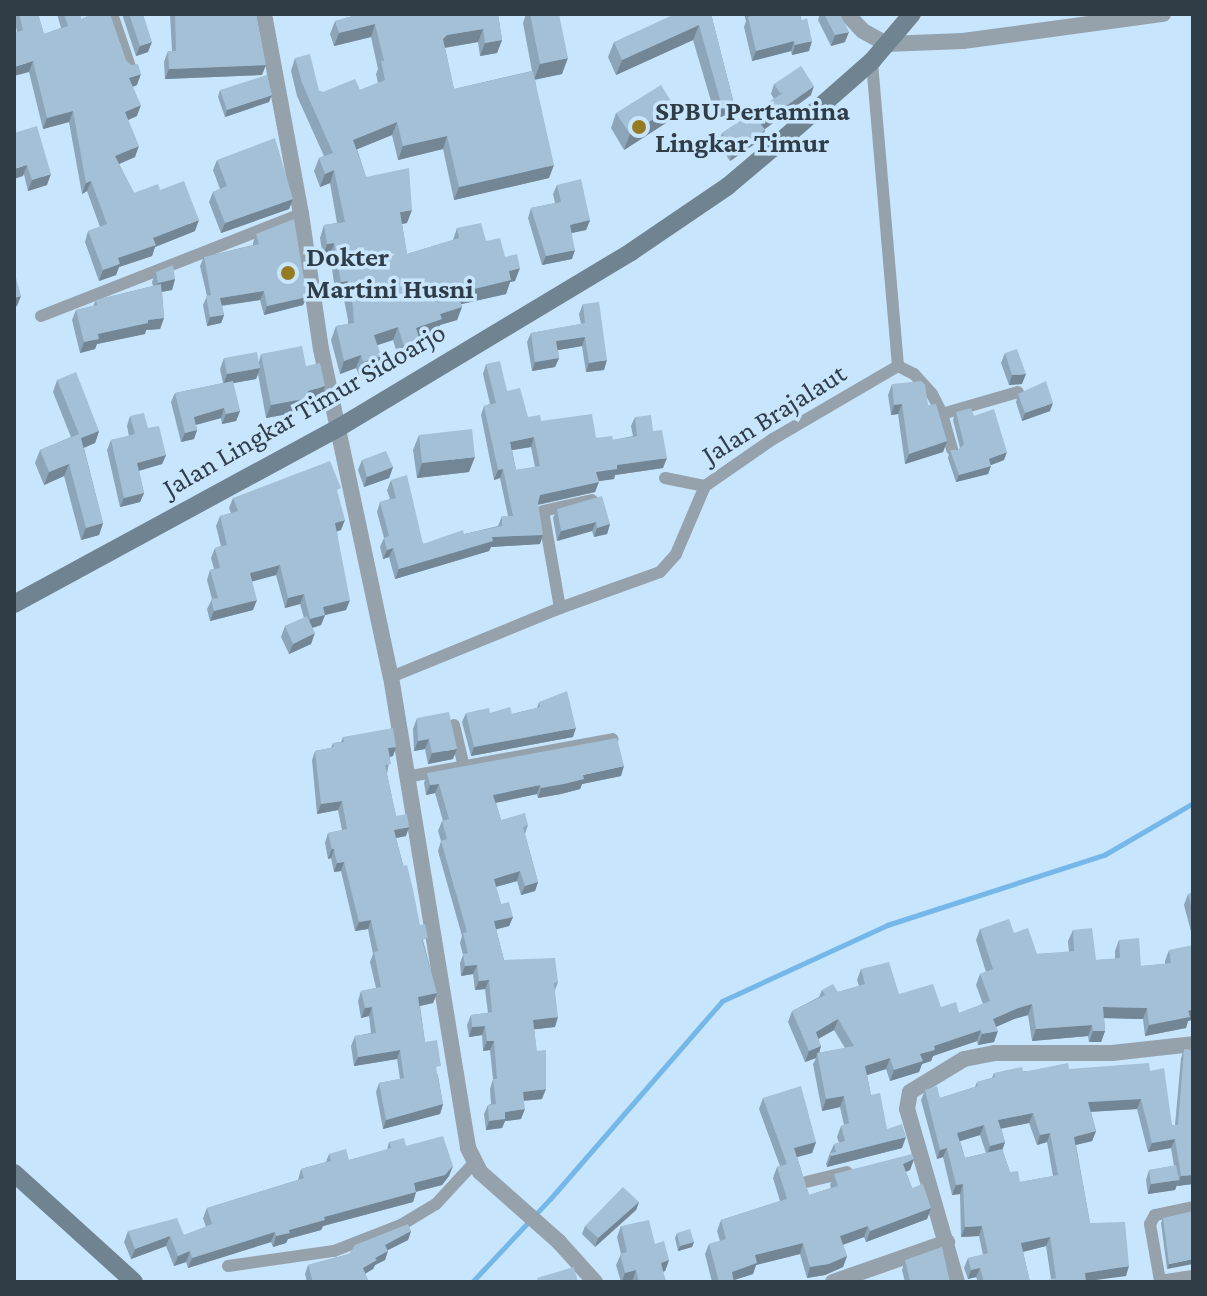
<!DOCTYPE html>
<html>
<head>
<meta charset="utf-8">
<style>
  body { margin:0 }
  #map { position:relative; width:1207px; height:1296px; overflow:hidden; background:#c7e5fc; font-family:"Crimson Pro",serif }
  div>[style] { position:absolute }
  .stream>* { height:5px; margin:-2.5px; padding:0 2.5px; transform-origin:2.5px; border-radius:2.5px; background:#74b7e8 }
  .minor>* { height:12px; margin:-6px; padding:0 6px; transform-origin:6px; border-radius:6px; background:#95a1ab }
  .tertiary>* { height:16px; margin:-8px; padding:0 8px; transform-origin:8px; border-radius:8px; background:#95a1ab }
  .secondary>* { height:18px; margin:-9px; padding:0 9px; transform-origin:9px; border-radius:9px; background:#708391 }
  .wall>* { inset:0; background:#8ca5b8 }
  .shaded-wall>* { inset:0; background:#728696 }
  .building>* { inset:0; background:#a3c0d6 }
  .dots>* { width:22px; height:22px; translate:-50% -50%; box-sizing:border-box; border:4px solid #c7e5fc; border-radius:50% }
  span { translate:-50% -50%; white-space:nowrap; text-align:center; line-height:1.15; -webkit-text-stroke:7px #c7e5fc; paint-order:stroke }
  .poi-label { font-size:28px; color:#313d46; font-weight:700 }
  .left { translate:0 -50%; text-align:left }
  .street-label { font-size:28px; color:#313d46 }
  .frame { position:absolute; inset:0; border:16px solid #313d46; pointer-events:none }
</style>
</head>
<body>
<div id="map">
  <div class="stream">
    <i style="left:472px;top:1282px;width:114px;rotate:-46.8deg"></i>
    <i style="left:550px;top:1199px;width:262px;rotate:-49deg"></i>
    <i style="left:722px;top:1001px;width:182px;rotate:-24.7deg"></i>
    <i style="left:887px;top:925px;width:228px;rotate:-17.9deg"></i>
    <i style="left:1104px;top:855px;width:103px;rotate:-30.3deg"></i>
  </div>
  <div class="minor">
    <i style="left:112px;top:14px;width:56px;rotate:71.2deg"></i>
    <i style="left:41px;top:316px;width:279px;rotate:-21.4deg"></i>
    <i style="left:898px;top:366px;width:18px;rotate:27deg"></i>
    <i style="left:914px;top:374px;width:27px;rotate:48deg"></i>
    <i style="left:932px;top:394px;width:22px;rotate:63deg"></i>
    <i style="left:942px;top:414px;width:37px;rotate:74deg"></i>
    <i style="left:942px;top:414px;width:79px;rotate:-16.1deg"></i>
    <i style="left:665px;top:478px;width:41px;rotate:11.3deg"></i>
    <i style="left:560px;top:608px;width:98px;rotate:-99.9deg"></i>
    <i style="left:543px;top:511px;width:50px;rotate:-12.7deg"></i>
    <i style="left:391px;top:677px;width:183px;rotate:-22.2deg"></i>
    <i style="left:560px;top:608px;width:106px;rotate:-19.8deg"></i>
    <i style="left:660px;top:572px;width:24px;rotate:-48deg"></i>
    <i style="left:676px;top:554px;width:74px;rotate:-66.9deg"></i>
    <i style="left:705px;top:486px;width:83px;rotate:-34.7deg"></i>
    <i style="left:773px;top:439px;width:145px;rotate:-30.3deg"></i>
    <i style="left:898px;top:366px;width:306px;rotate:-94.9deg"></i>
    <i style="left:454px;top:725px;width:43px;rotate:76.6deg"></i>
    <i style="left:406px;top:777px;width:210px;rotate:-10.4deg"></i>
    <i style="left:806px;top:1182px;width:42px;rotate:-13.7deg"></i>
    <i style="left:1193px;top:1207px;width:39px;rotate:168deg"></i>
    <i style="left:1155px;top:1215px;width:10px;rotate:119deg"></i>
    <i style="left:1150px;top:1224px;width:58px;rotate:80deg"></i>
    <i style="left:1160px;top:1281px;width:33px;rotate:-9deg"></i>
    <i style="left:228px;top:1266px;width:107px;rotate:-8.1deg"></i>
    <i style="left:334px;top:1251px;width:72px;rotate:-21.2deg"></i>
    <i style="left:401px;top:1225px;width:41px;rotate:-31deg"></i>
    <i style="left:436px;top:1204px;width:56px;rotate:-47.2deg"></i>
  </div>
  <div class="tertiary">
    <i style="left:264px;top:14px;width:203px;rotate:79.5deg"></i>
    <i style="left:301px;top:214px;width:136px;rotate:81.6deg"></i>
    <i style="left:321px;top:349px;width:335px;rotate:78deg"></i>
    <i style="left:391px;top:677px;width:477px;rotate:80.7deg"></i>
    <i style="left:468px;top:1148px;width:27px;rotate:63deg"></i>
    <i style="left:480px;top:1172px;width:106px;rotate:41.5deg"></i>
    <i style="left:559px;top:1242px;width:54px;rotate:48deg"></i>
    <i style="left:847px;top:14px;width:23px;rotate:47deg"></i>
    <i style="left:863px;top:31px;width:26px;rotate:29deg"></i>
    <i style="left:886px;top:44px;width:77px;rotate:-2.2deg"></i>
    <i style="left:963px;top:41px;width:202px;rotate:-7.7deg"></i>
    <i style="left:833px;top:1282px;width:121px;rotate:-19.3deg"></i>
    <i style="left:957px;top:1282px;width:180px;rotate:-106.1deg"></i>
    <i style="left:907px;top:1109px;width:17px;rotate:-80deg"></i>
    <i style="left:910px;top:1092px;width:63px;rotate:-31.4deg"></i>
    <i style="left:964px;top:1059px;width:32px;rotate:-11deg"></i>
    <i style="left:995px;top:1053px;width:117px"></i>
    <i style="left:1112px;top:1053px;width:81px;rotate:-6.3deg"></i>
  </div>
  <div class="secondary">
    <i style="left:14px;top:604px;width:371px;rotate:-28.5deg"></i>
    <i style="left:340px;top:427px;width:340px;rotate:-31deg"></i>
    <i style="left:631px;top:252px;width:117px;rotate:-34.2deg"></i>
    <i style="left:728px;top:186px;width:59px;rotate:-40.2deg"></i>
    <i style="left:773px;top:148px;width:132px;rotate:-41.3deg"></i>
    <i style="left:872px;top:61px;width:62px;rotate:-49.6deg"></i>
    <i style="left:14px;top:1173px;width:162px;rotate:42.2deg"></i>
  </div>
  <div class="wall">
    <i style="clip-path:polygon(15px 14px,38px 14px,44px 34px,61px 28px,57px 14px,80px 14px,81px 19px,126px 60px,137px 85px,133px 87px,137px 116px,128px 120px,135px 157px,119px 164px,134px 193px,160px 190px,195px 231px,155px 247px,152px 256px,119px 267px,116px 275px,99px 281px,85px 242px,88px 231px,100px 227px,87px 191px,82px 194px,69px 122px,43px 129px,29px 72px,17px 32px,14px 18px)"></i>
    <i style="clip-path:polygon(122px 14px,143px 14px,148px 52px,136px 56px)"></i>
    <i style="clip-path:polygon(170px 14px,256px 14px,262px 75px,165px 79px,164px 62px,168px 51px,172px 51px)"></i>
    <i style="clip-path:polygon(353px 14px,498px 14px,502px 40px,497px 53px,480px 56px,478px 42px,445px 48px,454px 89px,532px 71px,523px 23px,526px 14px,559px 14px,562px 74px,535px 79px,549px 178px,454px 200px,443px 149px,398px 160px,392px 135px,357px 149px,366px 177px,407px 223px,402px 224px,407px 254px,453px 240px,457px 228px,486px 241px,505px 257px,515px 281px,510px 282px,506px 294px,461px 304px,462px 307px,457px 320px,440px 325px,437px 332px,419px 338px,420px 341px,415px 355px,399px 360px,393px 340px,377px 345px,381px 356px,376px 369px,359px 375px,356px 368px,340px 374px,331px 340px,336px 326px,348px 324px,348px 320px,343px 294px,336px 296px,330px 256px,323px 257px,320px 238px,324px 225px,337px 223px,330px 183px,320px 187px,314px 171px,319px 158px,324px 156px,297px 96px,291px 71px,295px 58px,319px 91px,323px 92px,360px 90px,378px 83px,376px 74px,378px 69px,371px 37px,334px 46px,330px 34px,335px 21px,353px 16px)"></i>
    <i style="clip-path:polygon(711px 14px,733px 100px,728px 115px,716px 118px,693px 40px,616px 75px,608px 57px,614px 42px)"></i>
    <i style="clip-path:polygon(744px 14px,800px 14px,809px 51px,792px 55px,791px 51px,752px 61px,744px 27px,746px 21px)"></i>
    <i style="clip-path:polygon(820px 14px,840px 14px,845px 42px,831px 46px,818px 20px)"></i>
    <i style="clip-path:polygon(774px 84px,811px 95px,765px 129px,762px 139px,730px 161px,718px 143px,722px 133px,774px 99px,771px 94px)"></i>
    <i style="clip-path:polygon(220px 90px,269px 102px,225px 117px,218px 97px)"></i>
    <i style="clip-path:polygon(674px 106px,669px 121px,624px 150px,611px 128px,616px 113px)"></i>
    <i style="clip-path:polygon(14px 133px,47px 185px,28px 191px)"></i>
    <i style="clip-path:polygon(217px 160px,293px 199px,289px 209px,221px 233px,209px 202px,213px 192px,220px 189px,213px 170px)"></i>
    <i style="clip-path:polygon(557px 185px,590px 220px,586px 230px,572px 233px,572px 259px,542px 265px,528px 218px,531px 208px,555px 203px,553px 194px)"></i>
    <i style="clip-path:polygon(256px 234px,307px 297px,303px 305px,264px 315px,260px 300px,222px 306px,224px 315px,221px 323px,207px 326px,203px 305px,207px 296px,200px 266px,204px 257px,253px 245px,253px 243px)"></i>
    <i style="clip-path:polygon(156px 272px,175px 279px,172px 290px,162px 292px,164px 318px,160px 329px,146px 330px,145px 334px,97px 344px,95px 349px,80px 353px,72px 320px,76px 310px,93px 306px,96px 300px,153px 286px,152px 282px)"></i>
    <i style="clip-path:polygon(583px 304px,604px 370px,586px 372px,582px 346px,558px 350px,559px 358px,555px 367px,532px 371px,527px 342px,531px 333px,581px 324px,579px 314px)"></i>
    <i style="clip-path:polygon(1005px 353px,1022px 384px,1009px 385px,1001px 363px)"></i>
    <i style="clip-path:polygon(261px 354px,306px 366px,321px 400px,307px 403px,304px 411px,266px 418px,258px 374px,256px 379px,233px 383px,240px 411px,236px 421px,222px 424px,221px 418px,196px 425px,197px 430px,194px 439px,181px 442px,171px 402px,175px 393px,223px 383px,220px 369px,224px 358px,259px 362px)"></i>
    <i style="clip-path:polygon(evenodd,486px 364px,528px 417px,596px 438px,613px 440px,633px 436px,631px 426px,635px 417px,653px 431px,663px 468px,615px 475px,614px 479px,598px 481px,595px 492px,538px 505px,540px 544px,491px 547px,489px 551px,395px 579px,389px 557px,383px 559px,380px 547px,384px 538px,377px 512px,380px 502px,390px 499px,387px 490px,391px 480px,423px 544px,498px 526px,502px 516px,508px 516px,500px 478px,494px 480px,481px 415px,484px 406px,490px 404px,483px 374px,486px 364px,531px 447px,535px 467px,516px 470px,512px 450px,531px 447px)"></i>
    <i style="clip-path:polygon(57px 380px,99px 431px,95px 443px,84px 448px,103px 523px,99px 535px,81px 540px,64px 476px,44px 485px,35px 463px,40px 450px,71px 437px,53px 392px)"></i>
    <i style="clip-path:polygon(892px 384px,947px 441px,943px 452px,905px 464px,898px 414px,891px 415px,888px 395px)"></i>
    <i style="clip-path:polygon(1018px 394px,1050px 411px,1022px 421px,1016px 402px)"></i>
    <i style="clip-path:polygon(956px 412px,974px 416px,1004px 460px,991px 465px,988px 474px,956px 482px,948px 458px,950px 450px,958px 450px,960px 448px,953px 420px)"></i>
    <i style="clip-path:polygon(130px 416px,148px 428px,166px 455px,162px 464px,139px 471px,144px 493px,140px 502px,120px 507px,107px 450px,111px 440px,129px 436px,127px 426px)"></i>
    <i style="clip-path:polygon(419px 435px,469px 472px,417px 478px,413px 450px)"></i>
    <i style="clip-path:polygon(362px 460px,393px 467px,389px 478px,364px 487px,358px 470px)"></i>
    <i style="clip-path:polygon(338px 496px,341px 530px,337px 531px,346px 610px,325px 615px,321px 625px,313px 628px,311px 644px,289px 654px,281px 637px,285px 626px,304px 618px,300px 604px,285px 608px,276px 575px,252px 581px,253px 610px,210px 621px,207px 609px,212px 599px,207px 580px,210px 570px,214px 569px,211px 558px,215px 548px,221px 546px,216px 526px,220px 516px,231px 513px,229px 508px,233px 498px)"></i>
    <i style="clip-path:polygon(557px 509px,610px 524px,607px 534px,594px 537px,592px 531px,557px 541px,553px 518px)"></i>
    <i style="clip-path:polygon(539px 702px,573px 737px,471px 756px,462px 722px,466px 713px,512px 714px,537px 708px)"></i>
    <i style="clip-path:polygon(417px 718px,453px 759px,428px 764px,425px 749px,414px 751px,413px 729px)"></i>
    <i style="clip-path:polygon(343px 737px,396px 747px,393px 756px,390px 757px,387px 774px,396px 816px,406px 836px,396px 838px,437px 993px,433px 1003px,420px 1006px,425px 1042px,438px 1076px,443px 1104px,440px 1114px,383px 1129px,376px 1092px,379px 1083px,400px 1079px,397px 1059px,354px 1066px,351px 1046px,355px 1036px,371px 1033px,369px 1016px,361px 1018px,358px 1001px,361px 991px,376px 988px,370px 962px,373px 954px,368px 929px,355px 931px,341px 871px,334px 872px,331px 858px,328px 859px,325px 843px,328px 833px,342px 830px,338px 810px,317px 814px,312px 760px,315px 751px,331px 748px,333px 743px,341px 742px)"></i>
    <i style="clip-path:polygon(427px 773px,621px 776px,582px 784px,580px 789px,561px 794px,538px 798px,537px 794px,496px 803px,501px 820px,528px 825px,525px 834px,538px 882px,535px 891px,521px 895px,517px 881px,496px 887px,501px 904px,513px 917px,509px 926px,496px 929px,504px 960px,558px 982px,555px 990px,555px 1027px,534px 1029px,542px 1099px,524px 1101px,521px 1119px,505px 1121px,502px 1128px,486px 1130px,484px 1114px,488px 1105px,491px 1104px,490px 1089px,493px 1079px,490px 1050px,483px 1051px,482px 1035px,469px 1037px,467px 1025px,471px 1015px,488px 1013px,485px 989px,475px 990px,473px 974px,461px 976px,460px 963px,463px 955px,460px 943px,462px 936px,438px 851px,441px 841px,438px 831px,442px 821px,443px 821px,435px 793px,426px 795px,424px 783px)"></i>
    <i style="clip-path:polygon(1193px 893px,1193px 939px,1184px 905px,1188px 894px)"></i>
    <i style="clip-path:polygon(evenodd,980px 929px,1014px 933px,1037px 954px,1069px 952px,1068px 941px,1073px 930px,1096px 960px,1115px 959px,1115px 951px,1119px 940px,1141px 966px,1165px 964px,1165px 961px,1169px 950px,1188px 1021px,1186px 1028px,1145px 1036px,1143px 1019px,1104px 1018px,1105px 1031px,1101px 1042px,1089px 1042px,1088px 1036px,1032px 1041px,1028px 1015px,1014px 1019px,996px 1027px,994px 1042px,978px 1045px,977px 1041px,933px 1056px,931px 1061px,922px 1064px,919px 1072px,890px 1081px,886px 1069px,867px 1075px,871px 1095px,887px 1129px,902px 1148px,827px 1167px,826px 1164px,830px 1153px,834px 1144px,839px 1143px,837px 1137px,841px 1126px,844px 1125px,840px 1107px,822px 1111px,813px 1064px,816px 1058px,805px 1062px,788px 1022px,792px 1011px,819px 997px,822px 990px,838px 992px,859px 986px,857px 980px,861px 969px,899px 994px,959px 1013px,983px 1004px,976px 985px,980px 974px,986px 972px,976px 940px,980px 929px,834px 1030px,845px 1048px,819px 1053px,821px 1046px,818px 1039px,834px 1030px)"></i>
    <i style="clip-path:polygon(evenodd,1184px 1049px,1193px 1184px,1177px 1186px,1177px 1184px,1175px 1190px,1148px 1194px,1146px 1180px,1149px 1170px,1174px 1166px,1171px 1148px,1148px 1152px,1137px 1109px,1091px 1112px,1096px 1131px,1092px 1141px,1076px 1145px,1090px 1223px,1126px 1276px,1051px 1279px,1046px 1246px,1023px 1252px,1030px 1282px,978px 1282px,976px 1277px,968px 1279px,964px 1268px,968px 1258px,983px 1255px,979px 1236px,961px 1237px,960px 1194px,952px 1195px,943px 1157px,937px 1159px,921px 1100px,925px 1090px,940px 1098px,975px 1087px,977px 1082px,992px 1078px,994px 1073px,1069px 1069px,1150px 1071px,1172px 1125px,1175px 1125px,1181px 1058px,1184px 1049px,1029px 1123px,1037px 1145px,1047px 1142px,1053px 1176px,1020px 1182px,1010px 1172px,1002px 1149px,1005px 1142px,1001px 1128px,1029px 1123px,1184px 1049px,980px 1135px,986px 1153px,965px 1158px,960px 1141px,980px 1135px)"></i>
    <i style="clip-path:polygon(763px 1098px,816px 1142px,812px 1153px,797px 1157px,809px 1195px,831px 1188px,830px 1185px,834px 1174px,914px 1159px,910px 1170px,906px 1172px,912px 1188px,931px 1208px,927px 1219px,866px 1242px,864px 1237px,843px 1245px,847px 1256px,843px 1267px,825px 1275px,807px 1278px,800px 1254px,756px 1265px,753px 1274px,734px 1280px,734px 1282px,712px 1282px,705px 1254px,709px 1244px,720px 1241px,717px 1231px,721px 1220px,780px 1201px,773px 1178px,777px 1167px,780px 1166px,759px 1109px)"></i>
    <i style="clip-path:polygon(389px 1142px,406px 1146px,449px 1176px,442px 1185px,416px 1192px,413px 1202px,323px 1226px,321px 1230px,288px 1239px,286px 1243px,273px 1247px,271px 1242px,188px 1268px,186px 1262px,174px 1266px,166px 1246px,131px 1259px,124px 1242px,128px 1231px,184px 1235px,206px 1227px,203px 1218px,207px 1208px,298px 1180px,301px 1169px,326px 1162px,329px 1154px,349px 1160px,387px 1150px)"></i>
    <i style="clip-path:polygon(639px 1202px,636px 1210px,595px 1247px,582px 1234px,585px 1226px)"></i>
    <i style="clip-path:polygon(1193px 1211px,1167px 1269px,1161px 1223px,1163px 1218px)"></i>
    <i style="clip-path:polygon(621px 1226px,655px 1244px,669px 1260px,665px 1271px,663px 1272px,666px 1282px,632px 1282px,632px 1281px,621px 1282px,616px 1265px,621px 1254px,617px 1237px)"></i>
    <i style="clip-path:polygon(411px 1231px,408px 1240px,388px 1250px,385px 1260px,375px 1265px,373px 1269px,365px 1274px,369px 1282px,307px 1282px,305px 1274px,308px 1265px,349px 1254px)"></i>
    <i style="clip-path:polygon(677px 1233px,694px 1242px,692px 1247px,678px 1251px,675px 1238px)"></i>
    <i style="clip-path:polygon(905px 1260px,950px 1282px,905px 1282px,902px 1270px)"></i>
  </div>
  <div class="shaded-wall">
    <i style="clip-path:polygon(375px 24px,371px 37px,334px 46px,339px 33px)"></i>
    <i style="clip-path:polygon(699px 25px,693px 40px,616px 75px,622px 60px)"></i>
    <i style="clip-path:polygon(483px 29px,478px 42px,442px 48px,443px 39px,447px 35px)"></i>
    <i style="clip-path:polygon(849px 32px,845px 42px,831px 46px,835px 35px)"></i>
    <i style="clip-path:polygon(502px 40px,497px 53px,480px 56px,485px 43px)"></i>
    <i style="clip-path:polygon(794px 41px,791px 51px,752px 61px,756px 51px)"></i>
    <i style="clip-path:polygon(812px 41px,809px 51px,792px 55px,795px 45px)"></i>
    <i style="clip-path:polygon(152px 42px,148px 52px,136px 56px,140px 46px)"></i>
    <i style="clip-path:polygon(568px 58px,562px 74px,534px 80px,540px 64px)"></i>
    <i style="clip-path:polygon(33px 61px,29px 72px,14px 76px,14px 67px)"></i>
    <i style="clip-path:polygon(266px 65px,262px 75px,165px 79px,169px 69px)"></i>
    <i style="clip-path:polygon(141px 74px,137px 85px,125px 89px,129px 78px)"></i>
    <i style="clip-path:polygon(814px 86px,811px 95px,758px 134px,761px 124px)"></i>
    <i style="clip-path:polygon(272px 95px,269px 102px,225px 117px,227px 110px)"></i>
    <i style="clip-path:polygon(733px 100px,728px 115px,716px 118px,721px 103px)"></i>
    <i style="clip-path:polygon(141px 105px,137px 116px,121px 123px,125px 112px)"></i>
    <i style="clip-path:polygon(674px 106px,669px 121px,624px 150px,630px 134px)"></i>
    <i style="clip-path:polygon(73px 111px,69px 122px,43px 129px,47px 118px)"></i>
    <i style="clip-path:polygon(397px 122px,392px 135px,348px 153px,353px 140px)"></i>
    <i style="clip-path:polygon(765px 130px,762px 139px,730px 161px,734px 151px)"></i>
    <i style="clip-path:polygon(447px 136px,443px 149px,398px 160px,403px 146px)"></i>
    <i style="clip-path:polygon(139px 146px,135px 157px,112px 167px,115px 156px)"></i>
    <i style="clip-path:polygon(27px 165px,23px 176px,14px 179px,14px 169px)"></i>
    <i style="clip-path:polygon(554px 165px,549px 178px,454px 200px,459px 187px)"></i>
    <i style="clip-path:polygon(334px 170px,330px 183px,320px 187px,325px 174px)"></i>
    <i style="clip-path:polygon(51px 174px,47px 185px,28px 191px,32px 180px)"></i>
    <i style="clip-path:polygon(91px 181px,87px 191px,82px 194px,86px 183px)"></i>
    <i style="clip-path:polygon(293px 199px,289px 209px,221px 233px,225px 223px)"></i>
    <i style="clip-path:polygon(412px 210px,407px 223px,395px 225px,400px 212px)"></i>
    <i style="clip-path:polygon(199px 220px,195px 231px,155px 247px,152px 256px,119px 267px,116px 275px,99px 281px,103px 270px,118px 258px,153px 238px)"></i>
    <i style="clip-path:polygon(590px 220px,586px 230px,566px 234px,570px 225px)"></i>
    <i style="clip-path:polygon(334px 243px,330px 256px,323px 257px,327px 244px)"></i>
    <i style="clip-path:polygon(575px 250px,572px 259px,542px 265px,546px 256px)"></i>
    <i style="clip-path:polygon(520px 268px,515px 281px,510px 282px,506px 294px,453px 306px,458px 293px,509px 271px)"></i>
    <i style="clip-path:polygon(175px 279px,172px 290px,154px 293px,158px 283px)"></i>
    <i style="clip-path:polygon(348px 281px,343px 294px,336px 296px,341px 282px)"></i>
    <i style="clip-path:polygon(264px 291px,260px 300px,217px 306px,220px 298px)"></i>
    <i style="clip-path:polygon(21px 296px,17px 306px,14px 307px,14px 298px)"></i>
    <i style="clip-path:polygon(307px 297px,303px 305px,264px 315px,267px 306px)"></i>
    <i style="clip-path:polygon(462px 307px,457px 320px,440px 325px,437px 332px,411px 341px,416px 328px,440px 314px)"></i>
    <i style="clip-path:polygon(224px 315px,221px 323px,207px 326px,210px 317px)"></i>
    <i style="clip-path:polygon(164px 318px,160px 329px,146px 330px,145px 334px,97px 344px,95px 349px,80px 353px,84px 342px,98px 334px,148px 320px)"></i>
    <i style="clip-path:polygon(398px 327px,393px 340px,369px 348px,374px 335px)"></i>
    <i style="clip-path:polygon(585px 337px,582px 346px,553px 351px,556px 341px)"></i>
    <i style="clip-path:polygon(420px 341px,415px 355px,399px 360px,404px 346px)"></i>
    <i style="clip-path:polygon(361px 355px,356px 368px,340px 374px,344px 361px)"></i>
    <i style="clip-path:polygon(381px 356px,376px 369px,359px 375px,363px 362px)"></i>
    <i style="clip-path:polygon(559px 358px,555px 367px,532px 371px,535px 362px)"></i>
    <i style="clip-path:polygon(607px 360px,604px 370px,586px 372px,589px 363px)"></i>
    <i style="clip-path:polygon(260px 368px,256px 379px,223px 385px,227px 374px)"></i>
    <i style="clip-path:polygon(1026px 374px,1022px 384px,1009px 385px,1012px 375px)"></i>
    <i style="clip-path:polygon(325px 386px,321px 400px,307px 403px,304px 411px,266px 418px,271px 405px,308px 391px)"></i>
    <i style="clip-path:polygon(1053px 403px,1050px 411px,1022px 421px,1025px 413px)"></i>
    <i style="clip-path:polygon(902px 404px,898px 414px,891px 415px,894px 405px)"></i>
    <i style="clip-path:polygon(224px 408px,221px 418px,191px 426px,194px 417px)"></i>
    <i style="clip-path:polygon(240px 411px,236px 421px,222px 424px,226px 414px)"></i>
    <i style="clip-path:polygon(197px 430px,194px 439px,181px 442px,185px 433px)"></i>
    <i style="clip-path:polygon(99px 431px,95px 443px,77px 450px,81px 438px)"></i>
    <i style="clip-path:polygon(534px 437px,531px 447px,507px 451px,510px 442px)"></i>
    <i style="clip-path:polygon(947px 441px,943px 452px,905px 464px,909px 454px)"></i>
    <i style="clip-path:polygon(1007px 452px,1004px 460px,986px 467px,989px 459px)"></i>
    <i style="clip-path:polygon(166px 455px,162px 464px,134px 472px,137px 463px)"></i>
    <i style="clip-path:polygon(475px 457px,469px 472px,417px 478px,422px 463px)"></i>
    <i style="clip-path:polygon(667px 458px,663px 468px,615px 475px,614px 479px,593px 482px,596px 472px,617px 465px)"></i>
    <i style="clip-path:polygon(69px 464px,64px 476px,44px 485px,49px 472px)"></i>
    <i style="clip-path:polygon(991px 466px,988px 474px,956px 482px,959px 475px)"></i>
    <i style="clip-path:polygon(393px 467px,389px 478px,364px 487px,367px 477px)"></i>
    <i style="clip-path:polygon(503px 469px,500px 478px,494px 480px,498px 470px)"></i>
    <i style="clip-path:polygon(599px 482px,595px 492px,536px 505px,540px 495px)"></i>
    <i style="clip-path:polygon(144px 493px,140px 502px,120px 507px,124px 498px)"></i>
    <i style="clip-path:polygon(345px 520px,341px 530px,332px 533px,335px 523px)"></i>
    <i style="clip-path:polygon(596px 522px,592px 531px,557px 541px,561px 531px)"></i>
    <i style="clip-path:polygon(103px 523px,99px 535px,81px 540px,86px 528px)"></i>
    <i style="clip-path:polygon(610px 524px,607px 534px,594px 537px,597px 528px)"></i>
    <i style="clip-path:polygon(543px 535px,540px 544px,491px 547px,489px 551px,395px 579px,399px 569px,492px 537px)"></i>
    <i style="clip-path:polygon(393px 548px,389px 557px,383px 559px,387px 550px)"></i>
    <i style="clip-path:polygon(280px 565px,276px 575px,247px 583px,250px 573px)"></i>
    <i style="clip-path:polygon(304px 594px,300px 604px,285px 608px,288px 598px)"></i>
    <i style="clip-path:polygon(257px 600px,253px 610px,210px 621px,214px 611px)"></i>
    <i style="clip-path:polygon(350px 600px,346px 610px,325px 615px,321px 625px,307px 629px,310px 619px,323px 607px)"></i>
    <i style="clip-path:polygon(315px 633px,311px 644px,289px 654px,293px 644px)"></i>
    <i style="clip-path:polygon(576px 728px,573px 737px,471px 756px,474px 747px)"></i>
    <i style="clip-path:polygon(429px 739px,425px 749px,414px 751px,418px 741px)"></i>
    <i style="clip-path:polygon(396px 747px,393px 756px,385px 758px,388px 748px)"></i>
    <i style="clip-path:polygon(457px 749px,453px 759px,428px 764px,432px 753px)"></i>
    <i style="clip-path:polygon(624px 766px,621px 776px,582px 784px,580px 789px,561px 794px,538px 798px,541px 788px,583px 775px)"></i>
    <i style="clip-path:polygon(439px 784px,435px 793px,426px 795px,430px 785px)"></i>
    <i style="clip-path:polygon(540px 785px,537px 794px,489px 804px,493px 795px)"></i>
    <i style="clip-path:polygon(342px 801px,338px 810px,317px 814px,321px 804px)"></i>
    <i style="clip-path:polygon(409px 827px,406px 836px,391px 839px,394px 830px)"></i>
    <i style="clip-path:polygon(332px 849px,334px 849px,331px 858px,328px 859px)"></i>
    <i style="clip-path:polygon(344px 862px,341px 871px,334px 872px,337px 863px)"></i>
    <i style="clip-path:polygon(520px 871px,517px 881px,491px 888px,494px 879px)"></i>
    <i style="clip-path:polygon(538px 882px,535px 891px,521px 895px,525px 886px)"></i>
    <i style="clip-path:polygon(513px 917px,509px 926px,490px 931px,494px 921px)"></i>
    <i style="clip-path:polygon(371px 920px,368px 929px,355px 931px,359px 922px)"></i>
    <i style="clip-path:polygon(477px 965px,473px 974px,461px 976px,465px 966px)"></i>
    <i style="clip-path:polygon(489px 980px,485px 989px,475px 990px,479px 981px)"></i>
    <i style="clip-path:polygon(437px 993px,433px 1003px,415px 1007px,418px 997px)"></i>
    <i style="clip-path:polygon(1032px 1004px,1028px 1015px,1014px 1019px,989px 1030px,993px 1019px,1018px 1008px)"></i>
    <i style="clip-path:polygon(372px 1007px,369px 1016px,361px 1018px,365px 1008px)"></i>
    <i style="clip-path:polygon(1103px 1007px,1147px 1008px,1143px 1019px,1099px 1018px)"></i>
    <i style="clip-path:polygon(1193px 1009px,1193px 1020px,1188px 1021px,1186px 1028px,1145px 1036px,1149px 1025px)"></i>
    <i style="clip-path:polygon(558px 1017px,555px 1027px,529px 1030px,533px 1020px)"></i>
    <i style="clip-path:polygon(838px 1019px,834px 1030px,811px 1043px,816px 1032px)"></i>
    <i style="clip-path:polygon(1092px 1025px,1088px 1036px,1032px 1041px,1036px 1029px)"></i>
    <i style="clip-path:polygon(485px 1026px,482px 1035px,469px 1037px,472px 1027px)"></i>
    <i style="clip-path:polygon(981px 1030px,977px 1041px,933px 1056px,931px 1061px,922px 1064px,919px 1072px,890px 1081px,894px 1070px,934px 1046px)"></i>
    <i style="clip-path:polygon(998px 1031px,994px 1042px,978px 1045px,982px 1034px)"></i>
    <i style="clip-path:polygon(1093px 1031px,1105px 1031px,1101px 1042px,1089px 1042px)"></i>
    <i style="clip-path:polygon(487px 1041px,494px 1041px,490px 1050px,483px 1051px)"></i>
    <i style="clip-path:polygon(821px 1046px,818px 1056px,817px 1053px,816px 1058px,805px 1062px,809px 1051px)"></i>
    <i style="clip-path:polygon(400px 1050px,397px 1059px,354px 1066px,358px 1057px)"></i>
    <i style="clip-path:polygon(890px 1058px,886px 1069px,861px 1077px,865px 1066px)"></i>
    <i style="clip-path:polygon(546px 1089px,542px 1099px,519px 1101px,523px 1092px)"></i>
    <i style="clip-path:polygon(844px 1096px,840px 1107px,822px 1111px,826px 1099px)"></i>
    <i style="clip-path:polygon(1141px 1099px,1137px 1109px,1085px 1112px,1088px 1102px)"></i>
    <i style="clip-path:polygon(443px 1104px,440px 1114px,383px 1129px,386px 1120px)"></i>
    <i style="clip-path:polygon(525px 1109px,521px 1119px,505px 1121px,502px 1128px,486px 1130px,489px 1121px,505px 1112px)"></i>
    <i style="clip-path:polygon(1033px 1113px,1029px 1123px,995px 1130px,998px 1120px)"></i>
    <i style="clip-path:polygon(984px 1125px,980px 1135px,954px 1143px,957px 1133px)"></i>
    <i style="clip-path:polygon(1096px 1131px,1092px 1141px,1071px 1146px,1074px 1137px)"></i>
    <i style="clip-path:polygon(1050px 1133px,1047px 1142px,1037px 1145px,1040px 1135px)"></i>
    <i style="clip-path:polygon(906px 1137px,902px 1148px,827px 1167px,831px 1156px)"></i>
    <i style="clip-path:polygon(1175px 1139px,1171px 1148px,1148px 1152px,1152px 1143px)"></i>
    <i style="clip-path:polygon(816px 1142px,812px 1153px,790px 1159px,794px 1148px)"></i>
    <i style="clip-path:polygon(1005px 1142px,1002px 1151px,987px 1156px,990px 1146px)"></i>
    <i style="clip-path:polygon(947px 1148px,943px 1157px,937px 1159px,940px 1150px)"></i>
    <i style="clip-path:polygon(914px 1159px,910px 1170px,899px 1174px,903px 1164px)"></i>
    <i style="clip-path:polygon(453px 1166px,449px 1176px,442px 1185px,410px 1193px,414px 1183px)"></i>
    <i style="clip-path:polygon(1193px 1175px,1193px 1184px,1177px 1186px,1181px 1176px)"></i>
    <i style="clip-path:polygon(1179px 1180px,1175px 1190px,1148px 1194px,1151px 1184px)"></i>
    <i style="clip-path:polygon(963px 1184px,960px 1194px,952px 1195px,956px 1185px)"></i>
    <i style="clip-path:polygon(416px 1192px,413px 1202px,323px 1226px,321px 1230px,288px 1239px,286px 1243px,273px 1247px,276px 1236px,289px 1230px,324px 1217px)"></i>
    <i style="clip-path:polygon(639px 1202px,636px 1210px,595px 1247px,598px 1238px)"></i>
    <i style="clip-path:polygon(931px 1208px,927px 1219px,866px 1242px,870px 1231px)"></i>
    <i style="clip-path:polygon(868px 1226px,864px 1237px,836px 1247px,840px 1236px)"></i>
    <i style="clip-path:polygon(982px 1226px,979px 1236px,961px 1237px,965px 1227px)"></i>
    <i style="clip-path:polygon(411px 1231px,408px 1240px,382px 1253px,385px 1245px)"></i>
    <i style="clip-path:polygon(275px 1232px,271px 1242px,188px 1268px,192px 1258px)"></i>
    <i style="clip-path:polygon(170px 1236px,166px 1246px,131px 1259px,135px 1249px)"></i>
    <i style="clip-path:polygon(1050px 1237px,1046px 1246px,1018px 1253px,1021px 1243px)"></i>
    <i style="clip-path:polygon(694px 1242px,692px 1247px,678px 1251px,680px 1246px)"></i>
    <i style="clip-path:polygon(803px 1243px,800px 1254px,756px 1265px,753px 1274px,728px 1282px,732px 1272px,755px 1255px)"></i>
    <i style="clip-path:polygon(190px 1251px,186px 1262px,174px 1266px,178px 1256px)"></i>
    <i style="clip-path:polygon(388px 1251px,385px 1260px,375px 1265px,373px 1269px,359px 1277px,363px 1268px,375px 1258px)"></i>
    <i style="clip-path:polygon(847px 1256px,843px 1267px,825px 1275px,807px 1278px,810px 1267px)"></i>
    <i style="clip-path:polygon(1193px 1259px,1193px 1264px,1167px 1269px,1169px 1264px)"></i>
    <i style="clip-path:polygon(669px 1260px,665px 1271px,657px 1273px,661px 1263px)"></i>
    <i style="clip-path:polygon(1129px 1266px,1126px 1276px,1081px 1282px,1085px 1273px)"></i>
    <i style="clip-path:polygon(980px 1268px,976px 1277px,968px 1279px,971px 1270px)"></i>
    <i style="clip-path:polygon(636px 1270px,632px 1281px,622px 1282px,625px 1273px)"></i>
  </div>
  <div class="building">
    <i style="clip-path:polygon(19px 14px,38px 14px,44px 34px,68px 26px,64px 14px,80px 14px,81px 19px,92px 14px,110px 14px,126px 60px,131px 65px,138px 64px,141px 74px,129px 78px,141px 105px,125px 112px,139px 146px,115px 156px,134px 193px,158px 184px,160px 190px,184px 181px,199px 220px,153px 238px,156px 245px,118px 258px,120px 264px,103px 270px,88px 231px,107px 224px,91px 181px,86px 183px,73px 111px,47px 118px,33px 61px,14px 67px,14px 33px,23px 30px)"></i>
    <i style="clip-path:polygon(129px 14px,143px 14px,152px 42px,140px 46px)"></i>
    <i style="clip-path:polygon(175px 14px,256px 14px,266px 65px,169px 69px,168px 51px,176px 51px)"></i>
    <i style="clip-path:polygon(361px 14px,498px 14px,502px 40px,485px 43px,483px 29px,447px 35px,443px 39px,454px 89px,533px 71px,554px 165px,459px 187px,447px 136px,403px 146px,397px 122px,353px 140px,366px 177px,409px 168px,412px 210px,400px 212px,407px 254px,459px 238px,457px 228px,481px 223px,486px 241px,500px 238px,505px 257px,517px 254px,520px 268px,509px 271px,511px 280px,458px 293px,462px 307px,440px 314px,442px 319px,416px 328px,420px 341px,404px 346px,398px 327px,374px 335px,381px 356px,363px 362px,361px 355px,344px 361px,336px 326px,354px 323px,353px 307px,348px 281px,341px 282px,334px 243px,327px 244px,324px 225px,345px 222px,334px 170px,325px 174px,319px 158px,333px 153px,302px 83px,295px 58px,310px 54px,319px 91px,323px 92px,355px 79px,360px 90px,385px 80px,381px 61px,384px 61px,375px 24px,339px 33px,335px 21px)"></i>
    <i style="clip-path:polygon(530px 14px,559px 14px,568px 58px,540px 64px)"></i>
    <i style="clip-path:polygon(675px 14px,711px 14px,733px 100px,721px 103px,699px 25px,622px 60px,614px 42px)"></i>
    <i style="clip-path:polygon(750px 14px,800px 14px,801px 21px,807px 18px,812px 41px,795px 45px,794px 41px,756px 51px,748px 17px,751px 16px)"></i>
    <i style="clip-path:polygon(824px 14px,840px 14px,849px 32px,835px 35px)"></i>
    <i style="clip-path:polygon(801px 66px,814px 86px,761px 124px,765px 130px,734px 151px,722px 133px,781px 94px,783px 92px,780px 93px,774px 84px)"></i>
    <i style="clip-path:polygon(267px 75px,272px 95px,227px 110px,220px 90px)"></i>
    <i style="clip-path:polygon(661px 85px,674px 106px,630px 134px,616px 113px)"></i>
    <i style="clip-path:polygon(37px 126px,51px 174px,32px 180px,27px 165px,14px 169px,14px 133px)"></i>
    <i style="clip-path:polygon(275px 138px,293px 199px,225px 223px,213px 192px,227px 186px,217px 160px)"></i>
    <i style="clip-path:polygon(581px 179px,590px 220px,570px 225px,575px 250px,546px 256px,531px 208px,561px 202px,557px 185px)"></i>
    <i style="clip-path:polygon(294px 219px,307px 297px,267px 306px,264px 291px,220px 298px,224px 315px,210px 317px,206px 296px,211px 295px,204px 257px,259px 244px,256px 234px)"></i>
    <i style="clip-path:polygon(173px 265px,175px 279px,158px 283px,156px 272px)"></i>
    <i style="clip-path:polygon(14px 271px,21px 296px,14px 298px)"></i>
    <i style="clip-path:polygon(161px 284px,164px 318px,148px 320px,148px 323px,98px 334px,99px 339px,84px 342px,76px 310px,97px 305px,96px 300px)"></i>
    <i style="clip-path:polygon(599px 302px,607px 360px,589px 363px,585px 337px,556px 341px,559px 358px,535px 362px,531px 333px,585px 323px,583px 304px)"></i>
    <i style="clip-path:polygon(302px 346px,306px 366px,320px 363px,325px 386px,308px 391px,309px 398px,271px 405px,261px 354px)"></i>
    <i style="clip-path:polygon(1017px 349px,1026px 374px,1012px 375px,1005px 353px)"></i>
    <i style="clip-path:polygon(257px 352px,260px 368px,227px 374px,224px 358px)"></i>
    <i style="clip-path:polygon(evenodd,500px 361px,507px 391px,520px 388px,528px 417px,540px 415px,541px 421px,592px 414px,596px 438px,612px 436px,613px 440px,637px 436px,635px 417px,651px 415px,653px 431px,662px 430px,667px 458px,617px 465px,617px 469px,596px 472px,599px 482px,540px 495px,538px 503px,543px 535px,492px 537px,493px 541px,399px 569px,393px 548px,387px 550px,384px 538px,389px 536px,380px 502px,396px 498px,391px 480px,407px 475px,423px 544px,463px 530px,464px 534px,502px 526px,502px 516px,513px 516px,503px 469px,498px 470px,484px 406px,496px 403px,486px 364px,500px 361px,534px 437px,540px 466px,516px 470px,510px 442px,534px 437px)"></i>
    <i style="clip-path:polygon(76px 372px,99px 431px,81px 438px,103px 523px,86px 528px,69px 464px,49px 472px,40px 450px,79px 434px,57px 380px)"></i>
    <i style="clip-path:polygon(233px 381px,240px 411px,226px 414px,224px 408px,194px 417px,197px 430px,185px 433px,175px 393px)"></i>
    <i style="clip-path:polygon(921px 381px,925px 385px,928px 405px,936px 404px,947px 441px,909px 454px,902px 404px,894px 405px,892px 384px)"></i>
    <i style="clip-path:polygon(1046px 381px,1053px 403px,1025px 413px,1018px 394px)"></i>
    <i style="clip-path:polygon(971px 408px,974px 416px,994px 409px,1007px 452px,989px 459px,991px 466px,959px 475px,950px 450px,958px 450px,964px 444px,956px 412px)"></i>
    <i style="clip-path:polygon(144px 413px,148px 428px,159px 426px,166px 455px,137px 463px,144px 493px,124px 498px,111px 440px,135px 434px,130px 416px)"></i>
    <i style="clip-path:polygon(472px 429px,475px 457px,422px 463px,419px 435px)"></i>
    <i style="clip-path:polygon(386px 451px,393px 467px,367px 477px,362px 460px)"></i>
    <i style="clip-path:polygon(330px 461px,341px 488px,337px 490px,345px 520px,335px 523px,350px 600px,323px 607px,325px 615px,310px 619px,304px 594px,288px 598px,280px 565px,250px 573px,257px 600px,214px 611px,211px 599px,218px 598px,210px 570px,220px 568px,215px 548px,227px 545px,220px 516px,238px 511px,233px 498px)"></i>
    <i style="clip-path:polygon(602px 496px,610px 524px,597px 528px,596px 522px,561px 531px,557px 509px)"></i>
    <i style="clip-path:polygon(307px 616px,315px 633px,293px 644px,285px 626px)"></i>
    <i style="clip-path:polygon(567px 691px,576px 728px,474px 747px,466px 713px,489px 708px,490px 713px,510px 707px,512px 714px,540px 707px,539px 702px)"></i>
    <i style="clip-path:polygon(449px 712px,457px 749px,432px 753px,429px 739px,418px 741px,417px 718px)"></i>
    <i style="clip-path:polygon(393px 728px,396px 747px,388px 748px,391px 764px,385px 765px,396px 816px,407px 814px,409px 827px,394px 830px,403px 866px,407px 865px,412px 885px,420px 925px,425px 924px,428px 938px,422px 940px,437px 993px,418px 997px,425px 1042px,437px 1040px,441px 1066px,436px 1067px,443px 1104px,386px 1120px,379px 1083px,404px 1078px,400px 1050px,358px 1057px,355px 1036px,376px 1033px,372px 1007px,365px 1008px,361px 991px,381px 987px,374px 952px,378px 951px,371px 920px,359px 922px,344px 862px,337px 863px,334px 849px,332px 849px,328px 833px,347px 829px,342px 801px,321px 804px,315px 751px,334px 747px,333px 743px,344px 742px,343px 737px)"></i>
    <i style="clip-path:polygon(617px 738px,624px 766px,583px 775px,584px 779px,564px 784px,541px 788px,540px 785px,493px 795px,501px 820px,525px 813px,528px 825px,523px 827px,538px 882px,525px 886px,520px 871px,494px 879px,501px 904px,509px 902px,513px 917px,494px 921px,504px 960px,555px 958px,558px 982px,554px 983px,558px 1017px,533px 1020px,537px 1051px,546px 1050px,546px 1089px,523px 1092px,525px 1109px,505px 1112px,505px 1119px,489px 1121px,488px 1105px,496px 1104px,493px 1079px,497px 1079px,494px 1041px,487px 1041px,485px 1026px,472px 1027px,471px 1015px,492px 1012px,489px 980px,479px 981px,477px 965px,465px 966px,463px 954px,468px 953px,463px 933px,467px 932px,441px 841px,447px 839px,442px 821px,449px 819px,439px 784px,430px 785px,427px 773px)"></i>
    <i style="clip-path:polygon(1193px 893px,1193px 912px,1188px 894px)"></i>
    <i style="clip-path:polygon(1009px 919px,1014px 933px,1028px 928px,1037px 954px,1074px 951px,1073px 930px,1092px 928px,1096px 960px,1120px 958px,1119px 940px,1139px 938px,1141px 966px,1171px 963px,1169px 950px,1193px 945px,1193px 1009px,1188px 1010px,1190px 1017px,1149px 1025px,1147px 1008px,1103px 1007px,1105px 1031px,1093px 1031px,1092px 1025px,1036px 1029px,1032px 1004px,1018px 1008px,993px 1019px,998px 1031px,982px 1034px,981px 1030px,934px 1046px,935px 1050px,920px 1054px,923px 1061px,894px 1070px,890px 1058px,865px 1066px,871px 1095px,880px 1093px,887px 1129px,902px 1124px,906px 1137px,831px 1156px,830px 1153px,836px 1152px,834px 1144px,845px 1141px,841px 1126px,849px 1123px,844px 1096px,826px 1099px,817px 1053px,854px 1046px,838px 1019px,816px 1032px,821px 1046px,809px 1051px,792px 1011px,825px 995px,822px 990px,833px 984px,838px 992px,865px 984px,861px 969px,889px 962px,899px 994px,933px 984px,941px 1007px,956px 1002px,959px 1013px,990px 1001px,980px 974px,993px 969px,980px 929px)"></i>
    <i style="clip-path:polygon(evenodd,1184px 1049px,1193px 1050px,1193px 1175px,1181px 1176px,1175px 1139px,1152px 1143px,1141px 1099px,1088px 1102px,1096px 1131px,1074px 1137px,1090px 1223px,1125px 1222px,1129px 1266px,1085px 1273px,1086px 1282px,1040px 1282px,1056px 1278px,1050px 1237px,1021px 1243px,1030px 1282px,984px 1282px,980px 1268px,971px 1270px,968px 1258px,988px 1253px,982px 1226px,965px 1227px,963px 1184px,956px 1185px,947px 1148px,940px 1150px,925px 1090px,937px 1086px,940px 1098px,978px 1086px,977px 1082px,995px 1077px,994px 1073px,1022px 1067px,1023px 1072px,1068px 1063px,1069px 1069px,1149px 1063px,1150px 1071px,1164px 1068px,1172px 1125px,1178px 1125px,1184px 1049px,1033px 1113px,1040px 1135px,1050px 1133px,1058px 1175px,1020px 1182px,1018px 1171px,1010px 1172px,1002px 1149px,965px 1158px,957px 1133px,984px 1125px,990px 1146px,1005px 1142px,998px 1120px,1033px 1113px)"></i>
    <i style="clip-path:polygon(801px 1086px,816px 1142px,794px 1148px,809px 1195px,838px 1186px,834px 1174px,912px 1154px,914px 1159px,903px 1164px,912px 1188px,923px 1184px,931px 1208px,870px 1231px,868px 1226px,840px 1236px,847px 1256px,829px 1264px,810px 1267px,803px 1243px,755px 1255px,757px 1263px,732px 1272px,734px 1282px,719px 1282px,709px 1244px,726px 1239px,721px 1220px,787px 1199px,777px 1167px,787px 1164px,763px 1098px)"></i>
    <i style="clip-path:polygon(443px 1136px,453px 1166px,445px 1175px,414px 1183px,416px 1192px,324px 1217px,325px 1220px,289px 1230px,290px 1233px,276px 1236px,275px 1232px,192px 1258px,190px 1251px,178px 1256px,170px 1236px,135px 1249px,128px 1231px,177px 1218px,184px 1235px,212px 1224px,207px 1208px,304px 1178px,301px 1169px,331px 1161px,329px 1154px,346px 1149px,349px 1160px,391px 1148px,389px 1142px,404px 1138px,406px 1146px)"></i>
    <i style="clip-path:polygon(1176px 1165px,1179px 1180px,1151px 1184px,1149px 1170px)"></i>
    <i style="clip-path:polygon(623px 1187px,639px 1202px,598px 1238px,585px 1226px)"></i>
    <i style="clip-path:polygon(1193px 1211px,1193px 1259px,1169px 1264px,1163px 1218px)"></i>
    <i style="clip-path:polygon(649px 1220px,655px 1244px,664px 1241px,669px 1260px,661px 1263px,666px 1282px,639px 1282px,636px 1270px,625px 1273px,620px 1254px,627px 1252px,621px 1226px)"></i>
    <i style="clip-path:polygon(408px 1224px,411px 1231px,385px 1245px,388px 1251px,375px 1258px,377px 1260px,363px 1268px,369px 1282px,313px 1282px,308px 1265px,349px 1254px,355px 1245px)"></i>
    <i style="clip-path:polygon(690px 1229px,694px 1242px,680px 1246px,677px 1233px)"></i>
    <i style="clip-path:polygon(942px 1247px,950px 1282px,905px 1282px,910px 1281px,905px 1260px)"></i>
    <i style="clip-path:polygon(574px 1267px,578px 1282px,538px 1282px,537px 1278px)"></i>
  </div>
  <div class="dots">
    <i style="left:639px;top:127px;background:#967b22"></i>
    <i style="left:288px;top:273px;background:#967b22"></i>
  </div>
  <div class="poi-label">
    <span class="left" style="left:655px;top:127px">SPBU Pertamina<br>Lingkar Timur</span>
    <span class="left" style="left:306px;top:273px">Dokter<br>Martini Husni</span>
  </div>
  <div class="street-label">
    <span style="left:304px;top:410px;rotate:-30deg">Jalan Lingkar Timur Sidoarjo</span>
    <span style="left:774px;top:414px;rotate:-32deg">Jalan Brajalaut</span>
  </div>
  <div class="frame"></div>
</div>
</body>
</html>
